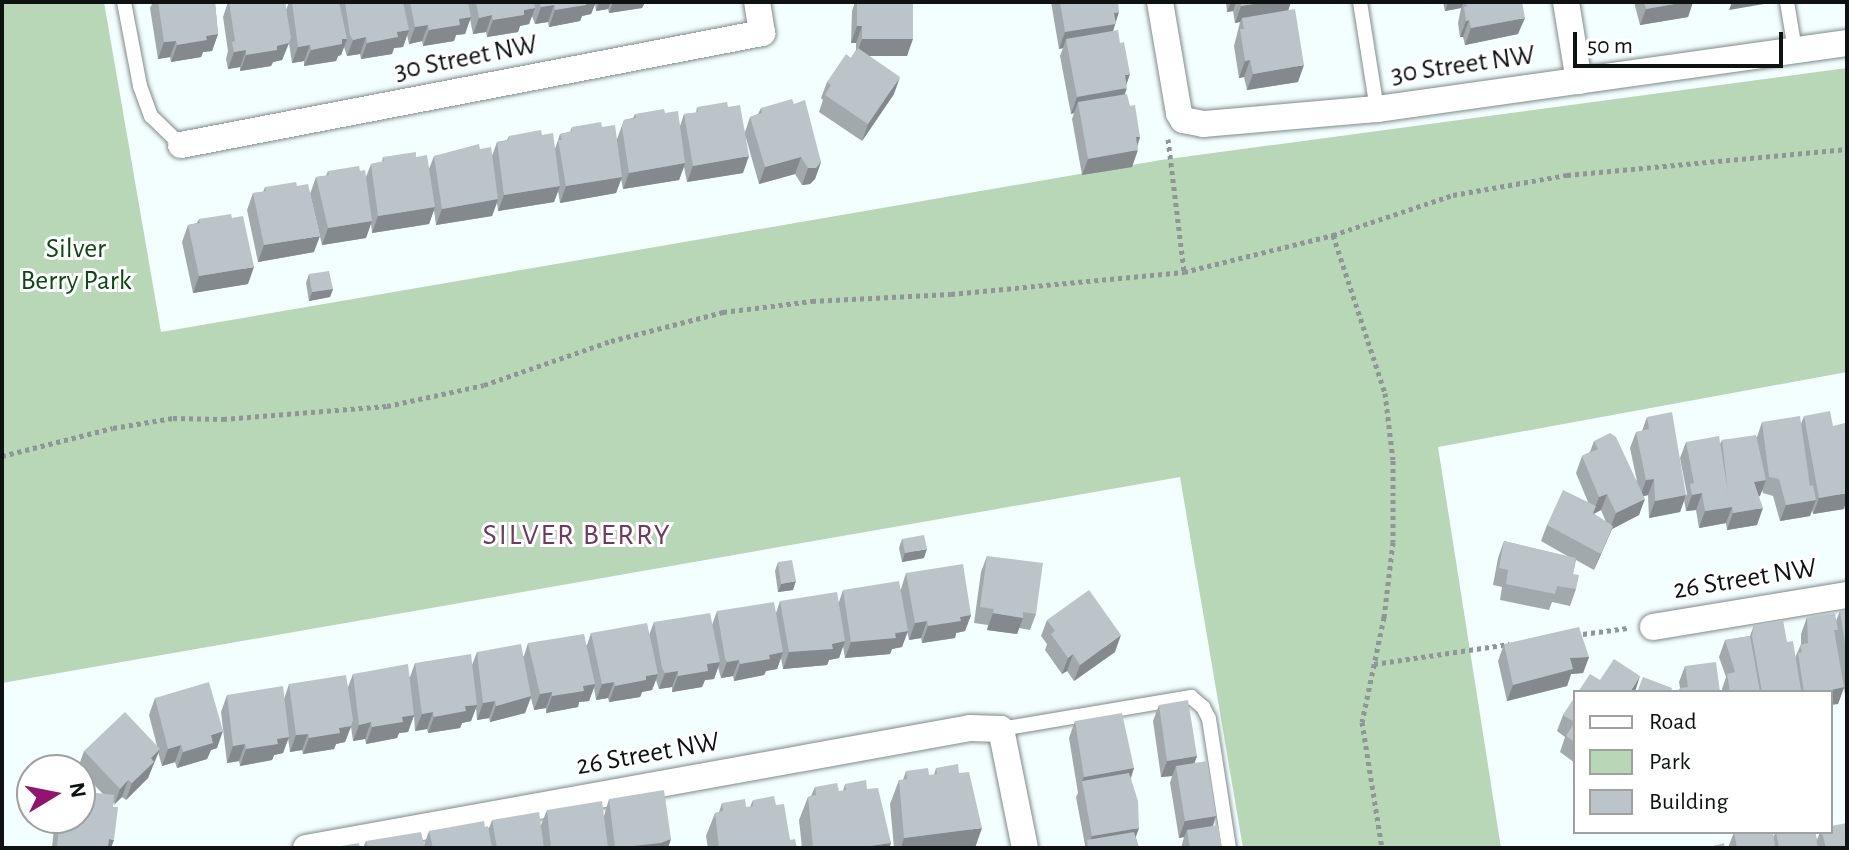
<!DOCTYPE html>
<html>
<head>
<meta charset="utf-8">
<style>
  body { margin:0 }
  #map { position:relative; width:1849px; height:850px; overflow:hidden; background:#f3feff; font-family:"Alegreya Sans",sans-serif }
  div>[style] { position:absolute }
  .green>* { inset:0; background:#b7d7b6 }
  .path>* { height:5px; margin-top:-2.5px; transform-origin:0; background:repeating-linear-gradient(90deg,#8e9697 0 4px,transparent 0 8px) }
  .roads { filter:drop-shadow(0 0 2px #808a8a) drop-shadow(0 0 2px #808a8a) }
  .lane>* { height:14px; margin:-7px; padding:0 7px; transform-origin:7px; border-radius:7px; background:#fff }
  .street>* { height:26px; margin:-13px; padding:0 13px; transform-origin:13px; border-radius:13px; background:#fff }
  .wall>* { inset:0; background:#a1a9ad }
  .shaded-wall>* { inset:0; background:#83898d }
  .building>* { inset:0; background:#bbc4c9 }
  span { translate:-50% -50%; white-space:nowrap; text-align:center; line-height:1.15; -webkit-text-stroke:6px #fff; paint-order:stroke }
  .street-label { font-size:28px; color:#0e1212 }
  .park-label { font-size:28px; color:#0a4911 }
  .neighbourhood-label { font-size:30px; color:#74375e; letter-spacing:2px }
  .frame { position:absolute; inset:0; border:4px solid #0e1212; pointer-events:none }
  .legend { position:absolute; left:1573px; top:690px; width:260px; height:144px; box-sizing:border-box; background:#fff; border:2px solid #9fa0a0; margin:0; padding:10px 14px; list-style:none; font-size:24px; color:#0e1212 }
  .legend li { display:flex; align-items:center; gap:16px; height:40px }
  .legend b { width:40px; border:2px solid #9fa0a0 }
  .north { position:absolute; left:16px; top:754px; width:80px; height:80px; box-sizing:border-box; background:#fff; border:2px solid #9fa0a0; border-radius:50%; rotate:80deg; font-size:22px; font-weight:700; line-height:32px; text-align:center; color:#0e1212 }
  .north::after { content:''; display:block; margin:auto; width:28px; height:36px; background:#921470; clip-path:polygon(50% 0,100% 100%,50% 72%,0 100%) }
  .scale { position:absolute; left:1573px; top:32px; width:210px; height:36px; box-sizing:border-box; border:4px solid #0e1212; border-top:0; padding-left:10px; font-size:24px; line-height:28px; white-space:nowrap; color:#0e1212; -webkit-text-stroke:6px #fff; paint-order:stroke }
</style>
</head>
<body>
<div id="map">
  <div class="green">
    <i style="clip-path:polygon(2px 2px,104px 2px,161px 332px,1161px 160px,1847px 68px,1847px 372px,1438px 447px,1501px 848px,1243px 848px,1180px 477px,2px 683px)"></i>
  </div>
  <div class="path">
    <i style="left:1168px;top:139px;width:134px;rotate:83.1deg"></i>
    <i style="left:1333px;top:235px;width:166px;rotate:71.8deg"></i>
    <i style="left:1385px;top:393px;width:67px;rotate:83.2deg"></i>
    <i style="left:1393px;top:460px;width:82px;rotate:90deg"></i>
    <i style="left:1393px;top:542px;width:76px;rotate:96.8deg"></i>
    <i style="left:1384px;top:617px;width:107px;rotate:101.8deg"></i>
    <i style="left:1362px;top:722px;width:128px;rotate:81deg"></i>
    <i style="left:2px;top:456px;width:114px;rotate:-14.2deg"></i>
    <i style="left:113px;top:428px;width:61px;rotate:-9.5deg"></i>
    <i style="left:173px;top:418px;width:50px;rotate:1.1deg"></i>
    <i style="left:223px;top:419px;width:165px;rotate:-4.5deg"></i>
    <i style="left:387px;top:406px;width:99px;rotate:-12.2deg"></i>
    <i style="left:484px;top:385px;width:134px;rotate:-19.1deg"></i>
    <i style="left:611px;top:341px;width:116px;rotate:-14.5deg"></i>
    <i style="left:723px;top:312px;width:90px;rotate:-7deg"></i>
    <i style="left:812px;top:301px;width:139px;rotate:-2.9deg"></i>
    <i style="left:951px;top:294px;width:234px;rotate:-5.4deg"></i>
    <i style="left:1184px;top:272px;width:154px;rotate:-13.9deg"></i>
    <i style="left:1333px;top:235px;width:126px;rotate:-18.4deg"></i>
    <i style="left:1453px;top:195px;width:116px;rotate:-10deg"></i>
    <i style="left:1567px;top:175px;width:281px;rotate:-5.3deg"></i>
    <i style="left:1575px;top:635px;width:53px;rotate:-7.5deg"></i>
    <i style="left:1374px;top:664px;width:137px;rotate:-8.4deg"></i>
  </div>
  <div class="roads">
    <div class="lane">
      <i style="left:124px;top:2px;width:86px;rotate:79.2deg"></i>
      <i style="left:140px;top:86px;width:32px;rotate:70deg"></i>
      <i style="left:151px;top:116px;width:42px;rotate:44deg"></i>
      <i style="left:1360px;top:2px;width:108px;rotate:81deg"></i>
      <i style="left:1787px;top:2px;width:49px;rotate:80.5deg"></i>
      <i style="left:1001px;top:729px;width:193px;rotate:-9.6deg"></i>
      <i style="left:1191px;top:697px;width:16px;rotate:40deg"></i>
      <i style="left:1203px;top:707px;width:13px;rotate:63deg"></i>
      <i style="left:1209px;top:719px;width:131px;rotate:81.2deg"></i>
    </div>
    <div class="street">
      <i style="left:1160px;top:2px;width:113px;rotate:80.3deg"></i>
      <i style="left:1179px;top:113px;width:8px;rotate:60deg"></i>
      <i style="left:1183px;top:120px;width:21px;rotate:11deg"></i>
      <i style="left:1204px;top:124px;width:174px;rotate:-5deg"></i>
      <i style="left:1377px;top:109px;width:475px;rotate:-8deg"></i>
      <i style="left:1566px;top:2px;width:80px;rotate:80.7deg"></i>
      <i style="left:181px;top:145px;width:592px;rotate:-10.91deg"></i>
      <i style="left:762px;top:33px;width:31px;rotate:-99deg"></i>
      <i style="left:1653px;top:627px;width:197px;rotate:-9.4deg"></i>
      <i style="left:306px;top:848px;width:675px;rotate:-10.24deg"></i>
      <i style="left:970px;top:728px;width:31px;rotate:2deg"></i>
      <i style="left:1001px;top:729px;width:121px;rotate:78.6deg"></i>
    </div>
  </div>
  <div class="wall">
    <i style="clip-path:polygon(153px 2px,215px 2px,218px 34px,212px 51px,203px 52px,201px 57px,171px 62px,170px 57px,158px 59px,150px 8px)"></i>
    <i style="clip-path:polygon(228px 2px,285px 2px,286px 10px,289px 2px,645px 2px,642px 8px,609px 13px,608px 9px,596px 11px,595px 4px,591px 14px,582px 16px,580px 21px,549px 27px,548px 22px,535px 24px,532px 16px,529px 24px,520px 26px,518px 32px,487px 37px,486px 32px,473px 34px,470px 19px,465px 34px,456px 35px,454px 41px,423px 46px,422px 41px,409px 44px,407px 35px,403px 47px,394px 48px,392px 54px,361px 59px,360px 54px,347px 56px,344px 47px,341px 55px,338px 56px,336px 61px,304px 66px,304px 61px,292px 63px,289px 43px,282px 60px,273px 62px,271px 66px,240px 71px,240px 67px,228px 69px,226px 59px,228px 51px,223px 17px)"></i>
    <i style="clip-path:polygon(855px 2px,913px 2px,907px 56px,869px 56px,894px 94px,862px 141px,819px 112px,823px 100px,821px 98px,827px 82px,851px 58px,856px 50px,856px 43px,851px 43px,852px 11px)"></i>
    <i style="clip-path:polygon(1051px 2px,1118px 2px,1113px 31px,1126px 84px,1125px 94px,1140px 137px,1132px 167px,1082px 175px,1072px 119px,1074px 113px,1071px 114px,1060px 56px,1063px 48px,1059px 49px)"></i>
    <i style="clip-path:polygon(1226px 2px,1291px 2px,1288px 10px,1298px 82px,1247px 90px,1244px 77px,1239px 78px,1234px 46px,1240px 22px,1235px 23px,1233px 11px,1227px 12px)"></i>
    <i style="clip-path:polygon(1443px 2px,1522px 2px,1518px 34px,1465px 45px,1463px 37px,1460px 37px,1458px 23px,1461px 8px,1445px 11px)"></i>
    <i style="clip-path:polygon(1634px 2px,1693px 2px,1688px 17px,1640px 25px)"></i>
    <i style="clip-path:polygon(794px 104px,821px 162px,815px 179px,810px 184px,802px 185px,795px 174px,759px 184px,746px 138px,743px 173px,687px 182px,684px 167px,679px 180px,623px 189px,621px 179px,616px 193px,560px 203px,558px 191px,554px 202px,498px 211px,497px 203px,492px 216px,436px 225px,434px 210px,429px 224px,372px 233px,371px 223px,366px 238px,322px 245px,310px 194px,316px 177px,326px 176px,328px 171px,360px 171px,366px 177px,371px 164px,382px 162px,383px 157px,416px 157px,429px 169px,434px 156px,480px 149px,492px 156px,497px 142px,507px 140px,509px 136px,542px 135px,555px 149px,560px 134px,570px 132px,572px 127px,602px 127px,617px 139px,624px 120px,633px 118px,635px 114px,665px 113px,680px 126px,684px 114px,696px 113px,697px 107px,728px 107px,745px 132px,750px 117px,758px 114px,761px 108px)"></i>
    <i style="clip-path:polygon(265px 187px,314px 252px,258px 262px,247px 210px,253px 193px,263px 192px)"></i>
    <i style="clip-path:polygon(232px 218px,248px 284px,193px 293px,182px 242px,188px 225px,197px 223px,199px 219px)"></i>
    <i style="clip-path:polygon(309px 274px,333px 289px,330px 297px,309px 301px,306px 283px)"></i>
    <i style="clip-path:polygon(1804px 416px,1844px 509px,1813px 514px,1812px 510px,1810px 516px,1780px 521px,1773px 496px,1763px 493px,1762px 490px,1759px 497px,1757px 525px,1727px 530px,1726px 523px,1699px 528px,1696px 510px,1686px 511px,1684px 500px,1687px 494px,1680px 458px,1686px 442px,1720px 444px,1722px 440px,1757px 437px,1762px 422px,1801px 424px)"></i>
    <i style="clip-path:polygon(evenodd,1647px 417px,1686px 495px,1680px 512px,1649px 518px,1648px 495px,1644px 496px,1639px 515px,1612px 529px,1594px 570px,1576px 560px,1573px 574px,1576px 589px,1570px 606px,1552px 602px,1549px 610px,1500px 600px,1502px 587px,1493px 585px,1498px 558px,1504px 541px,1569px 557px,1541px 541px,1547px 525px,1588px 502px,1576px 473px,1582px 456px,1590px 452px,1594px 441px,1637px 481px,1630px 448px,1636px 432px,1642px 431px,1647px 417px,1601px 510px,1606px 522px,1594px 514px,1601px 510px)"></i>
    <i style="clip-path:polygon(902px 539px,924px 558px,902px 562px,899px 548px)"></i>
    <i style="clip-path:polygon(987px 556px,1036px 614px,1030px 630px,1019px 628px,1017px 634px,987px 630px,988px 625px,974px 623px,981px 572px)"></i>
    <i style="clip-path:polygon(778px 562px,793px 590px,778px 592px,775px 571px)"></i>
    <i style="clip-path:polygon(906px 573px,971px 615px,965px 631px,956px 633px,955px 638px,922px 643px,921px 638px,909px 640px,907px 631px,902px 647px,892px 649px,890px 654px,845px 658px,843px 646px,839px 658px,829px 660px,827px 665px,783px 669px,781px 658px,777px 669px,766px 671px,764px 675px,734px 681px,733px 676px,721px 678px,718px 667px,714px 679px,705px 680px,702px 687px,672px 692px,672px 687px,659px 689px,656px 680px,652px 690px,642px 692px,640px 697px,609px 702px,608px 698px,596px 700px,594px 688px,589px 701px,579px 702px,578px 707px,546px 713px,546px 708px,534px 710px,531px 698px,525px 713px,490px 722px,489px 718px,477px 720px,476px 708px,471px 721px,462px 723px,460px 728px,428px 733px,427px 729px,415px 731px,414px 716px,408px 732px,399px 733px,397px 738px,366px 744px,365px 739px,353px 741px,351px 727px,345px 742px,336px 744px,334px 749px,303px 754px,302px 750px,290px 752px,288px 738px,283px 753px,274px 755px,272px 760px,240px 766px,239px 761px,227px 763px,221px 712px,227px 695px,284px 699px,289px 684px,348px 687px,353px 674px,410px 677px,415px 663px,472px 665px,477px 652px,524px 656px,528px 643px,587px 645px,591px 633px,649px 635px,654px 622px,712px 625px,717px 611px,776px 613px,780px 601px,839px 602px,843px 590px,901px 589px)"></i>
    <i style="clip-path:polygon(1847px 610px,1847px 709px,1844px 688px,1838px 704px,1831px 692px,1721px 692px,1726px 677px,1719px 657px,1725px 640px,1750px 636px,1754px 625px,1787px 642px,1795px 658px,1801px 644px,1801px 634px,1807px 617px,1836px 621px,1840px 611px)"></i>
    <i style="clip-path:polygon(1047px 620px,1115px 652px,1074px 681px,1067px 671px,1062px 674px,1045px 650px,1047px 644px,1041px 636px)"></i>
    <i style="clip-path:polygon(1504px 644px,1589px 657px,1583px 673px,1571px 674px,1567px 686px,1507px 701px,1498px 661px)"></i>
    <i style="clip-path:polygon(1685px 666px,1720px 692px,1678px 692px,1680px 688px,1679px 682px)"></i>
    <i style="clip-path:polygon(1575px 697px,1575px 763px,1560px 752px,1565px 737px,1557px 731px,1563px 715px)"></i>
    <i style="clip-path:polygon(155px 698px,217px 748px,211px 750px,207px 759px,177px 768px,175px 762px,162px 766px,158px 752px,148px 778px,126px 800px,122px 797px,113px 804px,111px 848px,52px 848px,55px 818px,80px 818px,103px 794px,78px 768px,84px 751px,157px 746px,149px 715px)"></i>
    <i style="clip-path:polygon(1159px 705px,1197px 756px,1194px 763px,1216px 816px,1213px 826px,1222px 848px,1181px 848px,1184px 837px,1179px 838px,1170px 783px,1172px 776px,1161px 777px,1153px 721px)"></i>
    <i style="clip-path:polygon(1075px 721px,1134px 768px,1131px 778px,1136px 838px,1139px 848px,1084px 848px,1085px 845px,1076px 797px,1078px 793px,1069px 738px)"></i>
    <i style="clip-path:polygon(936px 768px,959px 773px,975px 848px,894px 848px,890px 804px,899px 780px,903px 780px,906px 771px,929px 775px,934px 775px)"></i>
    <i style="clip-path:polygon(845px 784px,867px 789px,891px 843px,889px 848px,802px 848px,799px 820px,808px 797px,811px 796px,815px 787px,839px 791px,843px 791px)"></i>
    <i style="clip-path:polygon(609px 799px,668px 848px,363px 848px,366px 841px,424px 845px,429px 831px,485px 827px,489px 828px,492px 820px,541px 825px,547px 810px,604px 816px)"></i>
    <i style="clip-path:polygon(753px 800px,776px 805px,790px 840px,797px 848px,708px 848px,706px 836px,715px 813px,719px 812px,722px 803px,746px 807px,750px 807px)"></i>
    <i style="clip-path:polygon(1734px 832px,1774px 836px,1775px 832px,1815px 832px,1817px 840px,1820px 832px,1831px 832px,1847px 848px,1728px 848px)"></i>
  </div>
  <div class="shaded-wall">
    <i style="clip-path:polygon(584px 2px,596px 2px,591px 14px,582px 16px,580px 21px,549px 27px,555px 10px)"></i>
    <i style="clip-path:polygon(599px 2px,611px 2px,608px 9px,596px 11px)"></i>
    <i style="clip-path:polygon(613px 2px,645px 2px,642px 8px,609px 13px)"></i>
    <i style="clip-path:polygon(1231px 2px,1236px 2px,1233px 11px,1227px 12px)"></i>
    <i style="clip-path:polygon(1266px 2px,1291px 2px,1287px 14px,1242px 18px,1240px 22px,1235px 23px,1241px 6px)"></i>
    <i style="clip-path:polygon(1448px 2px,1464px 2px,1461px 8px,1445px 11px)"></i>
    <i style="clip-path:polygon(1686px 2px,1693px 2px,1688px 17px,1640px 25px,1646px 9px)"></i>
    <i style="clip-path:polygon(1732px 2px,1765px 2px,1764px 4px,1729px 10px)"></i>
    <i style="clip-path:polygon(554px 5px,548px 22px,535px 24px,541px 7px)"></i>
    <i style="clip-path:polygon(535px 8px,529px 24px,520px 26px,518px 32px,487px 37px,493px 20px,524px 10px)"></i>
    <i style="clip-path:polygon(1119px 12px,1110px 41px,1066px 39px,1063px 48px,1059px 49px,1065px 32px,1114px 13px)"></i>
    <i style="clip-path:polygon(492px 15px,486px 32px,473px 34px,479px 18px)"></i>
    <i style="clip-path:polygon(471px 17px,465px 34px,456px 35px,454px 41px,423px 46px,429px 30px,459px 19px)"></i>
    <i style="clip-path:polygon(1525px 18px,1518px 34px,1465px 45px,1471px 28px)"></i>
    <i style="clip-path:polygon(1469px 20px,1463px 37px,1460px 37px,1466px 21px)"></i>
    <i style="clip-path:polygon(428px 25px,422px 41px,409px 44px,415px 27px)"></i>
    <i style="clip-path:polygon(857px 26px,862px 26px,856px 43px,851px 43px)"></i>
    <i style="clip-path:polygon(409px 30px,403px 47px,394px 48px,392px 54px,361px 59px,367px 43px,397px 32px)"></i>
    <i style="clip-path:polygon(218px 34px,212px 51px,203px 52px,201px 57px,171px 62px,177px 45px,206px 36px)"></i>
    <i style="clip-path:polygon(366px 37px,360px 54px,347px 56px,353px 40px)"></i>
    <i style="clip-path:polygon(291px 38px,282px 60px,273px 62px,271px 66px,240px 71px,246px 55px,277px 46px)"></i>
    <i style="clip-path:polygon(342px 39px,347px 39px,341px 55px,338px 56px,336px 61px,304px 66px,311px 50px)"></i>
    <i style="clip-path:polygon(862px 39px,913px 39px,907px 56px,856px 56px)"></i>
    <i style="clip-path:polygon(176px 41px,170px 57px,158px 59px,164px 42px)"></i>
    <i style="clip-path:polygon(310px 45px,304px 61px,292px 63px,298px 47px)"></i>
    <i style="clip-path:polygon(246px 50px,240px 67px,228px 69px,234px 52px)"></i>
    <i style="clip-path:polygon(1250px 60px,1244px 77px,1239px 78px,1245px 61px)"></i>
    <i style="clip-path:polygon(1304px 65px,1298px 82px,1247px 90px,1253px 74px)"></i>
    <i style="clip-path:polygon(1130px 74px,1125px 89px,1127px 88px,1121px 105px,1078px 102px,1074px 113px,1071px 114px,1077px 97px,1125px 75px)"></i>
    <i style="clip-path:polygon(900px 77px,894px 94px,862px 141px,868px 124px)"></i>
    <i style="clip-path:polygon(1136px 137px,1140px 137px,1135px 151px,1138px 150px,1132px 167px,1082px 175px,1088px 159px)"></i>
    <i style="clip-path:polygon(749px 156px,743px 173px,687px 182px,693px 166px)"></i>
    <i style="clip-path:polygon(801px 157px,795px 174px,759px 184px,765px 167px)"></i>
    <i style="clip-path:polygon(821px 162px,815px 179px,810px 184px,802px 185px,808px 168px)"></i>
    <i style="clip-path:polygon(685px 163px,679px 180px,623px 189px,629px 173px)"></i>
    <i style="clip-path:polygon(622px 177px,616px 193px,560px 203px,566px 186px)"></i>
    <i style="clip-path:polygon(560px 186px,554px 202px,498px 211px,504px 195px)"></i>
    <i style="clip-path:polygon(498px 199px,492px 216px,436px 225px,442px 209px)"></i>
    <i style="clip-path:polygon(435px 207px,429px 224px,372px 233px,378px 216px)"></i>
    <i style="clip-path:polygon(372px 221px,366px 238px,322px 245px,328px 228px)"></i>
    <i style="clip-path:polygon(320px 236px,314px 252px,258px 262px,264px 245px)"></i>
    <i style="clip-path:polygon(254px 267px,248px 284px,193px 293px,199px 276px)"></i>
    <i style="clip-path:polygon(333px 289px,330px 297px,309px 301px,312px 292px)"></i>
    <i style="clip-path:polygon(1654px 479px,1648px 495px,1640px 497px,1646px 480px)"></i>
    <i style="clip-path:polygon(1766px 480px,1760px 496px,1748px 498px,1754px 482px)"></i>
    <i style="clip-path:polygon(1702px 493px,1696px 510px,1686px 511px,1692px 495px)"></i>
    <i style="clip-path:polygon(1847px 493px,1847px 499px,1844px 509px,1813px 514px,1819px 498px)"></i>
    <i style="clip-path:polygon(1607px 494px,1601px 510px,1593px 514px,1587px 530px,1599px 497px)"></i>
    <i style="clip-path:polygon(1686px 495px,1680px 512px,1649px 518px,1655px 501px)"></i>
    <i style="clip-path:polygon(1645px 499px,1639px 515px,1612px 529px,1594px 570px,1616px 513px)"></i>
    <i style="clip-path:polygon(1816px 500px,1810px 516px,1780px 521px,1786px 505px)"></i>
    <i style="clip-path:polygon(1732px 507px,1726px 523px,1699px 528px,1705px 511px)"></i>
    <i style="clip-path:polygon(1763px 508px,1757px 525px,1727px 530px,1733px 513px)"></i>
    <i style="clip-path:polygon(927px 549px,924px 558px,902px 562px,905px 553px)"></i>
    <i style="clip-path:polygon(796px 581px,793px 590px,778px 592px,781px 584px)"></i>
    <i style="clip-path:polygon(993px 613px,1023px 618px,1017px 634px,987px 630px)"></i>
    <i style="clip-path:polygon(971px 615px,965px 631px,956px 633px,955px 638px,922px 643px,928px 626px,960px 617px)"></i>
    <i style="clip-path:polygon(927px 621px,921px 638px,909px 640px,915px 623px)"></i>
    <i style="clip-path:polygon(908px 631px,902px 647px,892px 649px,890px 654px,845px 658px,851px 642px)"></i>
    <i style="clip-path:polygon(1121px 635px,1115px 652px,1074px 681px,1080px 665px)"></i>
    <i style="clip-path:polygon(845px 641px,839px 658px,829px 660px,827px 665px,783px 669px,789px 652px)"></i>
    <i style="clip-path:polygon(783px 652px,777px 669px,766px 671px,764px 675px,734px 681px,740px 664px,769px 655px)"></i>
    <i style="clip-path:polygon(1073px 654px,1067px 671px,1062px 674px,1068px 658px)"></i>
    <i style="clip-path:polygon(1589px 657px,1583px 673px,1571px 674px,1567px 686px,1507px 701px,1513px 685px,1570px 658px)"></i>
    <i style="clip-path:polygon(739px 660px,733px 676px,721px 678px,727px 662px)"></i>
    <i style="clip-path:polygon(720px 662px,714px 679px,705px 680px,702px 687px,672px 692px,678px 676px,707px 664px)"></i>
    <i style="clip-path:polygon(678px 671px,672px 687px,659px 689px,665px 673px)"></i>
    <i style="clip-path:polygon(658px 674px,652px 690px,642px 692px,640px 697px,609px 702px,615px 686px,646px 676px)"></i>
    <i style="clip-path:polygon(1640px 676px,1635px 692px,1630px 692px)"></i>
    <i style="clip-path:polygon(614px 682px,608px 698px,596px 700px,602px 684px)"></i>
    <i style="clip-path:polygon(595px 684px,589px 701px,579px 702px,578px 707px,546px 713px,552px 696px,583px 686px)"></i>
    <i style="clip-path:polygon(1844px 687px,1838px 704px,1831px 705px,1831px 690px)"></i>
    <i style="clip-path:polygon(552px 692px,546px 708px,534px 710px,540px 694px)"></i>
    <i style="clip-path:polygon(531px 696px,525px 713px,490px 722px,496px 706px)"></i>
    <i style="clip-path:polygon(495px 701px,489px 718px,477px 720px,483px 703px)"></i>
    <i style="clip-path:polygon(477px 705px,471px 721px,462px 723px,460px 728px,428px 733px,434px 717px,465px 706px)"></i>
    <i style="clip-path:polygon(433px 712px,427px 729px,415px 731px,422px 714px)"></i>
    <i style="clip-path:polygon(414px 715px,408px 732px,399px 733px,397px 738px,366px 744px,372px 727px,402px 717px)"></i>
    <i style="clip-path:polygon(371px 722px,365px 739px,353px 741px,359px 725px)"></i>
    <i style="clip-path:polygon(351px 726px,345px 742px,336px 744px,334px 749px,303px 754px,309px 738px,339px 728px)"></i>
    <i style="clip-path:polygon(223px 731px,217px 748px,211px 750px,207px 759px,177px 768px,183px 752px,211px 735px)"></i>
    <i style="clip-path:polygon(308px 734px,302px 750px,290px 752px,296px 735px)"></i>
    <i style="clip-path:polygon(289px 737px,283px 753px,274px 755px,272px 760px,240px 766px,246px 749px,277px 739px)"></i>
    <i style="clip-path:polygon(245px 744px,239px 761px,227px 763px,233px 746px)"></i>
    <i style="clip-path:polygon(181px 745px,175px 762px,162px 766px,168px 749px)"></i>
    <i style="clip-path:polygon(160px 749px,148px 778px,126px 800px,132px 783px,151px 758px)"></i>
    <i style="clip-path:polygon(1197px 756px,1191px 773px,1176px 766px,1172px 776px,1161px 777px,1167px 761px)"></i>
    <i style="clip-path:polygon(1134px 768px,1128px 785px,1082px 781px,1084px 777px)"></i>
    <i style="clip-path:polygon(128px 780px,122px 797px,114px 805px,120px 789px)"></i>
    <i style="clip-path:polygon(1216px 816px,1210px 833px,1187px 830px,1184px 837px,1179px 838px,1185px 821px)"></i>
    <i style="clip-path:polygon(982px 828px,975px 848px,901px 848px,904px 838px)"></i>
    <i style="clip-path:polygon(1139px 828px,1133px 845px,1088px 848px,1092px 836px)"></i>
    <i style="clip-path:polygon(109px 839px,114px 840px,111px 848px,106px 848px)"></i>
    <i style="clip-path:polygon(671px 839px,668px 848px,617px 848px)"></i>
    <i style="clip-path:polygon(891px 843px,889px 848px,856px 848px)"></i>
  </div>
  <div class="building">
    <i style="clip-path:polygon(158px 2px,215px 2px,218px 34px,206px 36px,207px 40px,177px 45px,176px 41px,164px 42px)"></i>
    <i style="clip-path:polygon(229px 2px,285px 2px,291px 38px,289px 43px,277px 46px,277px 50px,246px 55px,246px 50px,234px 52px,232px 42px,235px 41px)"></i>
    <i style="clip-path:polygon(292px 2px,339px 2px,347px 39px,342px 39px,342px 44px,311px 50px,310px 45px,298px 47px)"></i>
    <i style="clip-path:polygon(345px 2px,403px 2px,409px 30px,397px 32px,398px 37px,367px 43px,366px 37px,353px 40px,350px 35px)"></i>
    <i style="clip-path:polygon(410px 2px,468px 2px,471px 17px,459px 19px,460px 25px,429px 30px,428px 25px,415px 27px)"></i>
    <i style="clip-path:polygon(476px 2px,534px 2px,535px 8px,524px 10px,524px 15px,493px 20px,492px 15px,479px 18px)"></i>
    <i style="clip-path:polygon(539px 2px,586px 2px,586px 5px,555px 10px,554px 5px,541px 7px)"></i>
    <i style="clip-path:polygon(857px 2px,913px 2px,913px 39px,862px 39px,862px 26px,857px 26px)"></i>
    <i style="clip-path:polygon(1060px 2px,1118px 2px,1119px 12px,1114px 13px,1116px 24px,1065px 32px)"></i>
    <i style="clip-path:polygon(1240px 2px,1266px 2px,1241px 6px)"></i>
    <i style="clip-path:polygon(1466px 2px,1522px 2px,1525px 18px,1471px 28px,1469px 20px,1466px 21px,1464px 7px,1467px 6px)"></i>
    <i style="clip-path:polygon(1644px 2px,1686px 2px,1646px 9px)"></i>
    <i style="clip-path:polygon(1295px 9px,1304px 65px,1253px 74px,1250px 60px,1245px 61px,1240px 29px,1244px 29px,1242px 18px)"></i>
    <i style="clip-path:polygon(1118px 30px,1120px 43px,1124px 42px,1130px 74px,1125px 75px,1127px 88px,1077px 97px,1066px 39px)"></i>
    <i style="clip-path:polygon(858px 48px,900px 77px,868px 124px,825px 95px,831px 85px,827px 82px,846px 54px,851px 58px)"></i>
    <i style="clip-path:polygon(1127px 94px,1130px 106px,1135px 105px,1140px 137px,1136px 137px,1138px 150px,1088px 159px,1078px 102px)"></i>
    <i style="clip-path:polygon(792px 99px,794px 104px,805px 100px,821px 162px,816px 168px,808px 168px,801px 157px,765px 167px,750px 117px,762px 113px,761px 108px)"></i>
    <i style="clip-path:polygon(727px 102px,728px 107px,740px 105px,749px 156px,693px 166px,684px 114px,698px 112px,697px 107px)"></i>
    <i style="clip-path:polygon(664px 109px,665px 113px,678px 111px,685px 163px,629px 173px,622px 127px,624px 120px,636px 118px,635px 114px)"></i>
    <i style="clip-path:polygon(601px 122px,602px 127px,615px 125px,622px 177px,566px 186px,558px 140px,562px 140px,560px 134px,572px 131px,572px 127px)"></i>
    <i style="clip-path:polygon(541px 130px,542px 135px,553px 133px,560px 186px,504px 195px,497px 142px,509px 140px,509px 136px)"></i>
    <i style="clip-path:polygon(479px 144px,480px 149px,491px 147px,498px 199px,442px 209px,434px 156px)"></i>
    <i style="clip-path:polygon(416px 152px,416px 157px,427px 155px,435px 207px,378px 216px,371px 164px,384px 161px,383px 157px)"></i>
    <i style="clip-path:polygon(359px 166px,360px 171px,365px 170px,372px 221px,328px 228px,316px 177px,329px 175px,328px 171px)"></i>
    <i style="clip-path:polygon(296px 182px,297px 186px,308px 184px,320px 236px,264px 245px,253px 193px,266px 191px,265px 187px)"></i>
    <i style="clip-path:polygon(231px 214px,232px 218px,243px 216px,254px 267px,199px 276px,188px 225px,200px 223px,199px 219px)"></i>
    <i style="clip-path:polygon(329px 271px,333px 289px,312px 292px,309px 274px)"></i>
    <i style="clip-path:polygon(1830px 411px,1833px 426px,1845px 423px,1847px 432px,1847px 493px,1819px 498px,1804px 416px)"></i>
    <i style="clip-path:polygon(1672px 412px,1686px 495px,1655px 501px,1654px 479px,1646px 480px,1636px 432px,1649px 429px,1647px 417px)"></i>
    <i style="clip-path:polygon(1800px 416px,1810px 486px,1813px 485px,1816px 500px,1786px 505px,1779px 479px,1769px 477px,1762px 422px)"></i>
    <i style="clip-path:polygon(1610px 433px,1616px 437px,1645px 499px,1616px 513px,1607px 494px,1599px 497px,1582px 456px,1598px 449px,1594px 441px)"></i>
    <i style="clip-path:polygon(1756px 435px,1766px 480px,1754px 482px,1763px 508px,1733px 513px,1732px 507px,1705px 511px,1702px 493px,1692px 495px,1690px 484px,1694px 483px,1686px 442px,1719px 436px,1728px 492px,1722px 440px)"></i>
    <i style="clip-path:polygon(1563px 490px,1596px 506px,1593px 513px,1613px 526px,1601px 554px,1547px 525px)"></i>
    <i style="clip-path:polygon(924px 535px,927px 549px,905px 553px,902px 539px)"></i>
    <i style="clip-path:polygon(1504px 541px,1576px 558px,1573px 574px,1579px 575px,1576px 589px,1557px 586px,1555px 594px,1506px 584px,1508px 570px,1499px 568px)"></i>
    <i style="clip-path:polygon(987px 556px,1043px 563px,1036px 614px,1023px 612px,1023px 618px,993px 613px,994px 609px,980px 607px)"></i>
    <i style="clip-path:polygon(792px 560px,796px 581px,781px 584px,778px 562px)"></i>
    <i style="clip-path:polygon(963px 564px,971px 615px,960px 617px,961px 621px,928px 626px,927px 621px,915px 623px,906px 573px)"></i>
    <i style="clip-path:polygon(899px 581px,908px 631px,895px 633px,896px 638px,851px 642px,843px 590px)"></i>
    <i style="clip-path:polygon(1089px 590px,1121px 635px,1080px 665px,1073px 654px,1068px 658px,1051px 634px,1055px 631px,1047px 620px)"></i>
    <i style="clip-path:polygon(837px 592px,845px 641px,832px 644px,833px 649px,789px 652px,780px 601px)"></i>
    <i style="clip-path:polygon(774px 602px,783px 652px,769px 655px,770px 659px,740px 664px,739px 660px,727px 662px,725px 658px,717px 611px)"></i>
    <i style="clip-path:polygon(1847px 610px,1847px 656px,1840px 611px)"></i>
    <i style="clip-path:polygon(710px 613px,720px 662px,707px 664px,708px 671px,678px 676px,678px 671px,665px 673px,662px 668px,654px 622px)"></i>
    <i style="clip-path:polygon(1835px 613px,1838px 630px,1834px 630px,1844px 687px,1831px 690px,1832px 693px,1831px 692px,1804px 692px,1798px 653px,1802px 652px,1800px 645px,1808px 643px,1807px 617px)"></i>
    <i style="clip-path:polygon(1783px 620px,1787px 642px,1793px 641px,1801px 690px,1789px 692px,1762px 692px,1752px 636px,1754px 625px)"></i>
    <i style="clip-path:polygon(647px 623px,658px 674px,646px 676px,646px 680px,615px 686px,614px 682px,602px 684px,591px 633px)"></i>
    <i style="clip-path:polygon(1579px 627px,1589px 657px,1570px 658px,1573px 669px,1513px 685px,1504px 644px)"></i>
    <i style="clip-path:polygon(584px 634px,595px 684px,583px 686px,584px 691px,552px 696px,552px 692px,540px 694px,528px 643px)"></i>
    <i style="clip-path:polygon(1750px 636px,1760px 692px,1730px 692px,1727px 674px,1735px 672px,1725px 640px)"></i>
    <i style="clip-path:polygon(521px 644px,531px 696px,496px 706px,495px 701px,483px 703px,477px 652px)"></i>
    <i style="clip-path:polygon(471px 654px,477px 705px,465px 706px,466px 711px,434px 717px,433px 712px,422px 714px,415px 663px)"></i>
    <i style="clip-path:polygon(1614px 659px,1640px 676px,1630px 692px,1578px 692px,1590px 674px,1600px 680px)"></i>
    <i style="clip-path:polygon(1716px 662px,1720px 692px,1681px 692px,1680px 688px,1688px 687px,1685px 666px)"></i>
    <i style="clip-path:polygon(408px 664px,414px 715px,402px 717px,403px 722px,372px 727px,371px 722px,359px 725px,353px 674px)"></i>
    <i style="clip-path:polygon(346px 675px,353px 720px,351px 726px,339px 728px,340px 733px,309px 738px,308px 734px,296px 735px,289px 684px)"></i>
    <i style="clip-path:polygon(1643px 677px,1672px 688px,1671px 692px,1637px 692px)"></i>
    <i style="clip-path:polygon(209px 682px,223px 731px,211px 735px,213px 743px,183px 752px,181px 745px,168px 749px,155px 698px)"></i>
    <i style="clip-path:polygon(283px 686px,289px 737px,277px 739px,278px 744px,246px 749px,245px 744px,233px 746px,227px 695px)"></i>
    <i style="clip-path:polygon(1575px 697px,1575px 742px,1566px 736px,1575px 722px,1563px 715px)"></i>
    <i style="clip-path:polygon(1188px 700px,1197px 756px,1167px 761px,1159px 705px)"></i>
    <i style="clip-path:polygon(125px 712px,160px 749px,151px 758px,154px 762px,132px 783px,128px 780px,120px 789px,84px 751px)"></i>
    <i style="clip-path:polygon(1122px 713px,1134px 768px,1084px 777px,1075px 721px)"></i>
    <i style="clip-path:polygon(1207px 761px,1216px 816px,1185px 821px,1176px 766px)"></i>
    <i style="clip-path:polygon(958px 764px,959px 773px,969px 772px,982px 828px,904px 838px,899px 780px,907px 779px,906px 771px,928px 768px,929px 775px,937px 774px,936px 768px)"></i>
    <i style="clip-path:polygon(1129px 773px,1138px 801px,1139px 828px,1092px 836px,1082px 781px)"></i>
    <i style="clip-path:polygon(866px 780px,867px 789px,878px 788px,891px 843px,856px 848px,813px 848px,808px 797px,816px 795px,815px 787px,837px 783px,839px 791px,846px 790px,845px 784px)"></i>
    <i style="clip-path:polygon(664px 790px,671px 839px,661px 843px,615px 848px,609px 799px)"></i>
    <i style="clip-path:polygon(80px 791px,114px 795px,113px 807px,118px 807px,114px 840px,109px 839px,108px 848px,75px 848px,57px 846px,60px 818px,80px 818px)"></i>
    <i style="clip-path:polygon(774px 796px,776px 805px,784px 804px,790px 840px,795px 839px,797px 848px,719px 848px,715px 813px,723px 811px,722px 803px,745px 799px,746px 807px,753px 806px,753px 800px)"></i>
    <i style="clip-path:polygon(602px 801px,608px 848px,551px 848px,547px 810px)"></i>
    <i style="clip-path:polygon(539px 812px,544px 848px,497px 848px,492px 820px)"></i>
    <i style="clip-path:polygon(484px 821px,485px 827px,488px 826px,492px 848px,433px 848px,429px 831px)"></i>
    <i style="clip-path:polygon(1847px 823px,1847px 848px,1826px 848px,1822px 832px,1831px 832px,1831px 826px)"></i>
    <i style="clip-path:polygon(1218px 825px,1222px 848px,1190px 848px,1187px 830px)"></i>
    <i style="clip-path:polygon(421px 832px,425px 848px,368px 848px,366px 841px)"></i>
    <i style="clip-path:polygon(1134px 832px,1139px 848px,1088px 848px,1087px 840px)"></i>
    <i style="clip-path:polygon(1734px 832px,1773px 832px,1775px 848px,1737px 848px)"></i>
    <i style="clip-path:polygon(1776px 832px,1815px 832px,1818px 848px,1779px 848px)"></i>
    <i style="clip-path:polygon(359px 843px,360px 848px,330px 848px)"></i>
    <i style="clip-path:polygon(1724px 843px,1725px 848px,1706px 848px)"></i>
  </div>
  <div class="street-label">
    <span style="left:466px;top:58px;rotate:-11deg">30 Street NW</span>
    <span style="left:1463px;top:65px;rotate:-8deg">30 Street NW</span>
    <span style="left:1745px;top:579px;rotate:-9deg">26 Street NW</span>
    <span style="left:648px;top:754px;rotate:-10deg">26 Street NW</span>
  </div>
  <div class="park-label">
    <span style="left:76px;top:265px">Silver<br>Berry Park</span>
  </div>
  <div class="neighbourhood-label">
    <span style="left:577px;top:535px">SILVER BERRY</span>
  </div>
  <div class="frame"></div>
  <ul class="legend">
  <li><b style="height:10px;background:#fff"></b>Road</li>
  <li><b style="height:22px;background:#b7d7b6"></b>Park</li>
  <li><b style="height:22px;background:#bbc4c9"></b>Building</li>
  </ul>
  <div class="north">N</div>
  <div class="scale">50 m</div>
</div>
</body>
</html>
